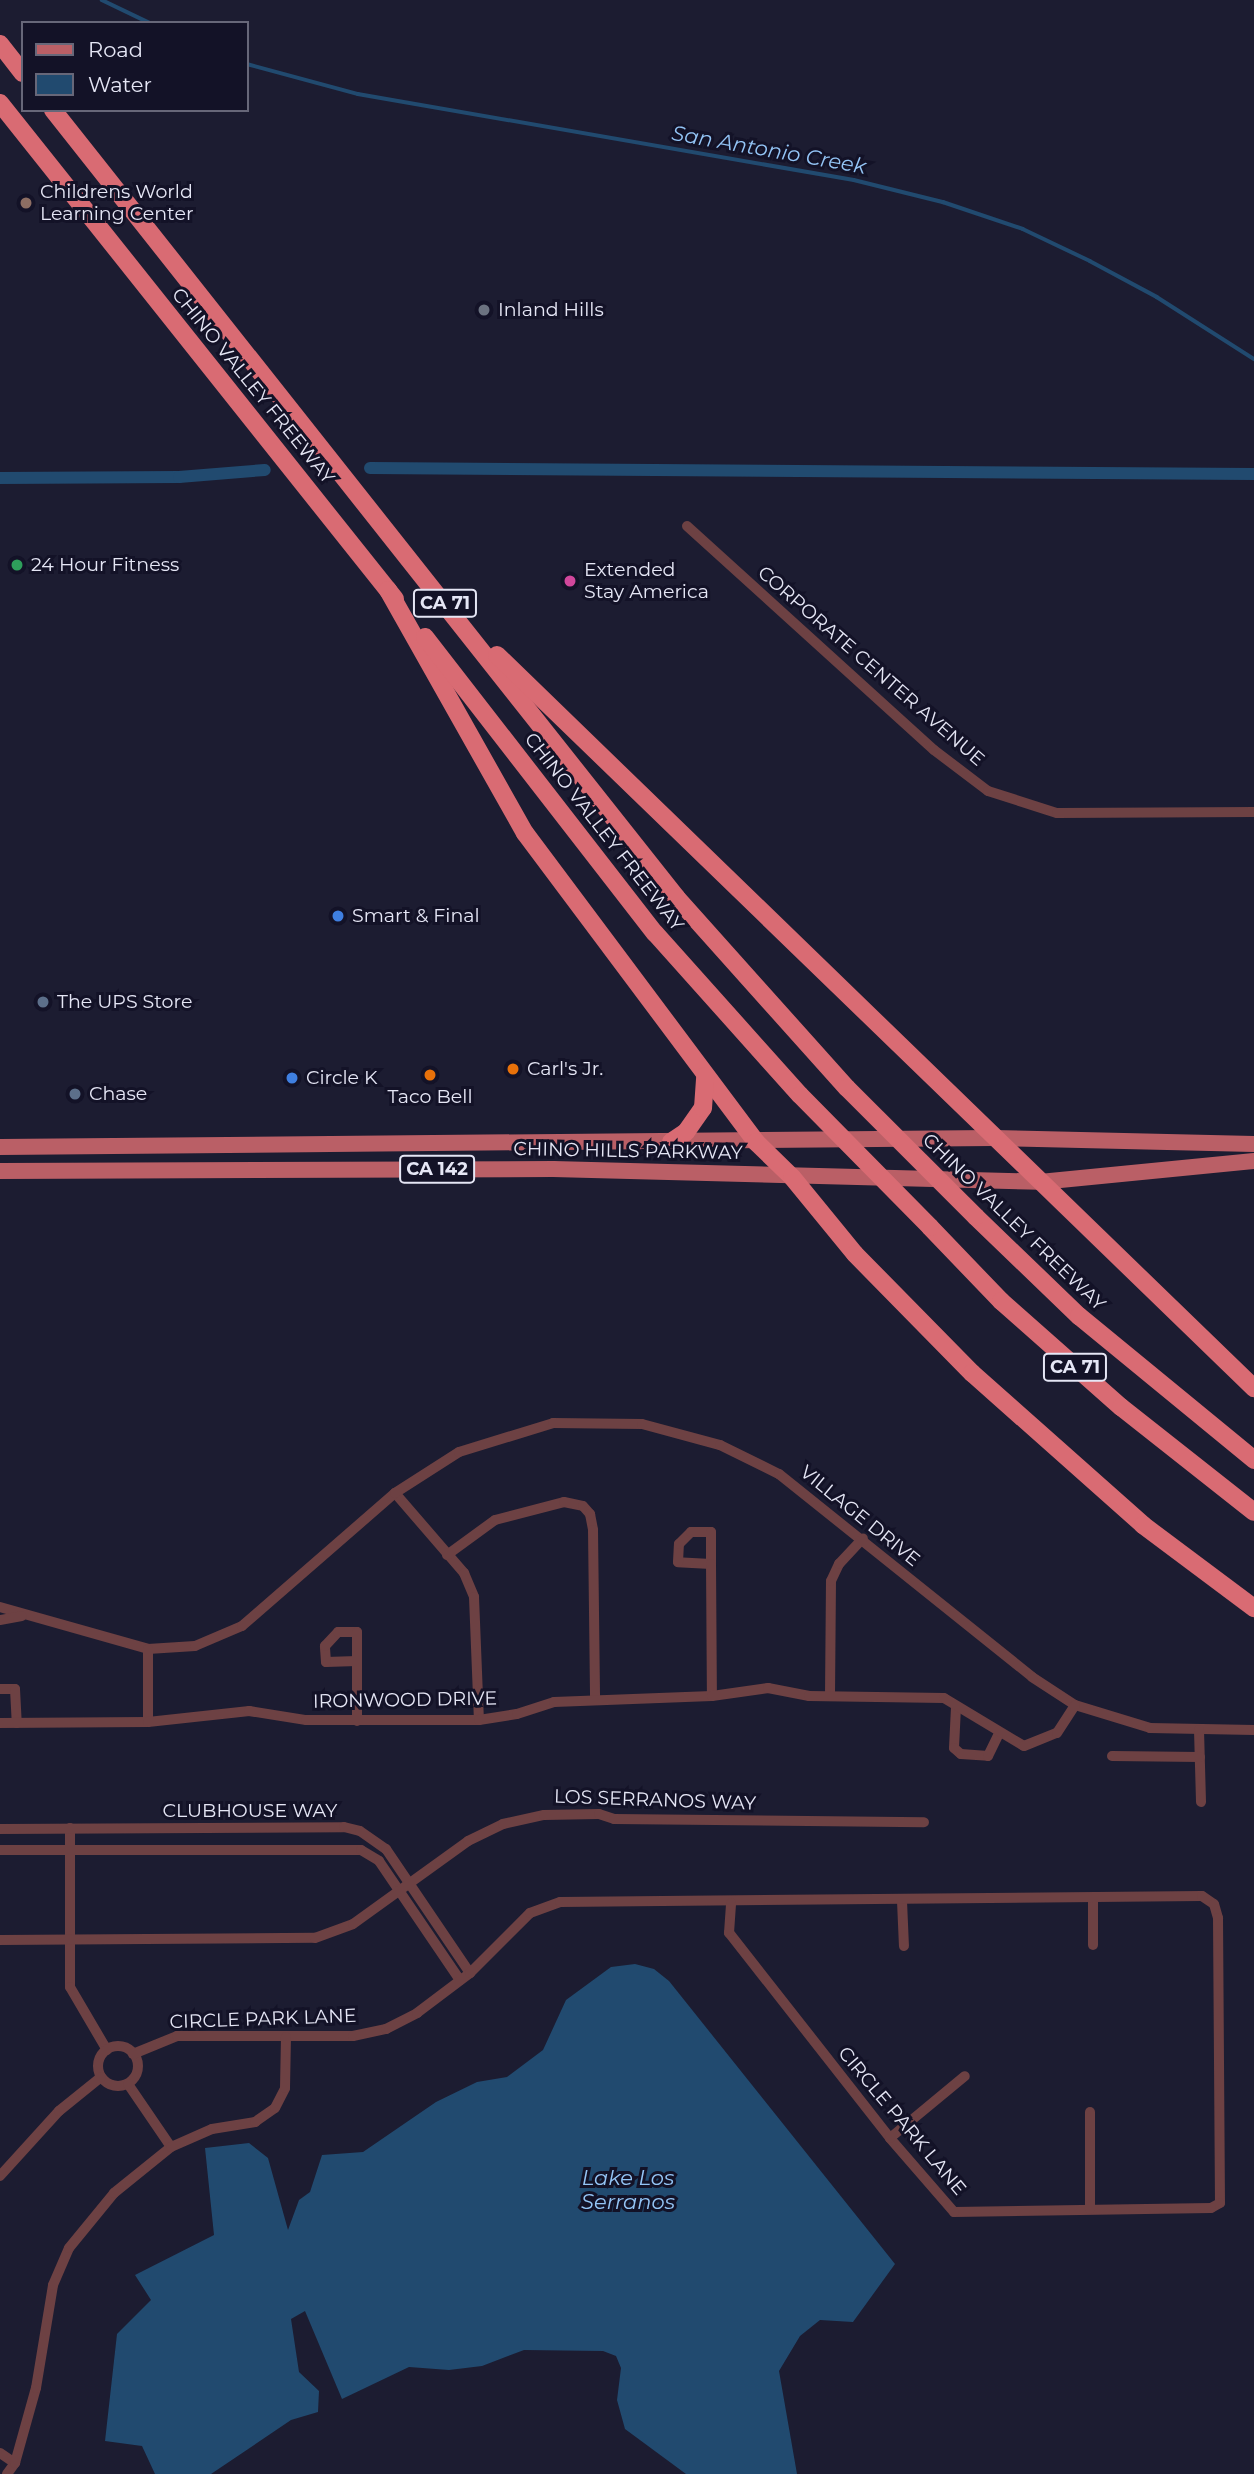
<!DOCTYPE html>
<html>
<head>
<meta charset="utf-8">
<style>
  body { margin:0 }
  #map { position:relative; width:1254px; height:2474px; overflow:hidden; background:#1c1c31; font-family:Montserrat,sans-serif }
  div>[style] { position:absolute }
  .water>* { inset:0; background:#214a6f }
  .stream>* { height:3.5px; margin:-1.75px; padding:0 1.75px; transform-origin:1.75px; border-radius:1.75px; background:#214a6f }
  .canal>* { height:12px; margin:-6px; padding:0 6px; transform-origin:6px; border-radius:6px; background:#214a6f }
  .minor>* { height:10px; margin:-5px; padding:0 5px; transform-origin:5px; border-radius:5px; background:#6d4143 }
  .minor>.ring { margin:-5px; padding:0; box-sizing:content-box; background:none; border:10px solid #6d4143; border-radius:50% }
  .primary>* { height:16px; margin:-8px; padding:0 8px; transform-origin:8px; border-radius:8px; background:#ba5f66 }
  .motorway>* { height:18px; margin:-9px; padding:0 9px; transform-origin:9px; border-radius:9px; background:#d96b73 }
  .motorway-bridge>* { height:18px; margin:-9px; padding:0 9px; transform-origin:9px; border-radius:9px; background:#d96b73 }
  .dots>* { width:19px; height:19px; translate:-50% -50%; box-sizing:border-box; border:4px solid #131227; border-radius:50% }
  span { translate:-50% -50%; white-space:nowrap; text-align:center; line-height:1.15; -webkit-text-stroke:6px #131227; paint-order:stroke }
  .shield-label span { padding:2px 5px; background:#131227; border:2px solid; border-radius:5px; -webkit-text-stroke-width:0 }
  .shield-label { font-size:18px; color:#e5e6f5; font-weight:700 }
  .poi-label { font-size:19px; color:#e5e6f5 }
  .left { translate:0 -50%; text-align:left }
  .street-label { font-size:19px; color:#e5e6f5 }
  .water-label { font-size:21px; color:#94c5f6; font-style:italic }
  .legend { position:absolute; left:21px; top:21px; width:228px; height:91px; box-sizing:border-box; background:#131227; border:2px solid #676779; margin:0; padding:9px 12px; list-style:none; font-size:21px; color:#e5e6f5 }
  .legend li { display:flex; align-items:center; gap:14px; height:35px }
  .legend b { width:35px; border:2px solid #676779 }
</style>
</head>
<body>
<div id="map">
  <div class="water">
    <i style="clip-path:polygon(635px 1964px,654px 1969px,669px 1981px,895px 2264px,853px 2322px,820px 2320px,800px 2336px,779px 2371px,797px 2474px,686px 2474px,625px 2429px,617px 2400px,621px 2368px,616px 2356px,603px 2351px,524px 2350px,482px 2366px,449px 2370px,409px 2367px,342px 2399px,305px 2311px,291px 2319px,299px 2372px,319px 2391px,318px 2412px,291px 2420px,211px 2474px,155px 2474px,142px 2446px,105px 2441px,117px 2334px,151px 2300px,135px 2275px,214px 2235px,205px 2148px,249px 2143px,268px 2158px,288px 2230px,299px 2200px,310px 2192px,322px 2155px,363px 2152px,436px 2102px,477px 2082px,507px 2077px,543px 2050px,566px 2000px,611px 1967px)"></i>
  </div>
  <div class="stream">
    <i style="left:102px;top:0;width:53px;rotate:25.6deg"></i>
    <i style="left:247px;top:64px;width:115px;rotate:15.1deg"></i>
    <i style="left:358px;top:94px;width:503px;rotate:9.84deg"></i>
    <i style="left:854px;top:180px;width:92px;rotate:13.9deg"></i>
    <i style="left:943px;top:202px;width:84px;rotate:18.6deg"></i>
    <i style="left:1023px;top:229px;width:74px;rotate:25.5deg"></i>
    <i style="left:1090px;top:261px;width:76px;rotate:28.2deg"></i>
    <i style="left:1157px;top:297px;width:115px;rotate:32.6deg"></i>
  </div>
  <div class="canal">
    <i style="left:370px;top:468px;width:884px;rotate:0.39deg"></i>
    <i style="left:0;top:478px;width:179px;rotate:-0.3deg"></i>
    <i style="left:179px;top:477px;width:86px;rotate:-4.7deg"></i>
  </div>
  <div class="minor">
    <i style="left:687px;top:526px;width:333px;rotate:42.2deg"></i>
    <i style="left:934px;top:750px;width:68px;rotate:37.2deg"></i>
    <i style="left:988px;top:791px;width:72px;rotate:17.7deg"></i>
    <i style="left:1057px;top:813px;width:197px;rotate:-0.3deg"></i>
    <i style="left:395px;top:1493px;width:106px;rotate:49.2deg"></i>
    <i style="left:464px;top:1573px;width:26px;rotate:67deg"></i>
    <i style="left:474px;top:1597px;width:123px;rotate:87.7deg"></i>
    <i style="left:447px;top:1555px;width:59px;rotate:-36.1deg"></i>
    <i style="left:495px;top:1520px;width:71px;rotate:-14.6deg"></i>
    <i style="left:564px;top:1502px;width:19px;rotate:12deg"></i>
    <i style="left:583px;top:1506px;width:11px;rotate:49deg"></i>
    <i style="left:590px;top:1514px;width:16px;rotate:79deg"></i>
    <i style="left:593px;top:1530px;width:169px;rotate:89.3deg"></i>
    <i style="left:711px;top:1564px;width:33px;rotate:-177deg"></i>
    <i style="left:678px;top:1562px;width:18px;rotate:-87deg"></i>
    <i style="left:679px;top:1544px;width:17px;rotate:-45deg"></i>
    <i style="left:691px;top:1532px;width:20px"></i>
    <i style="left:711px;top:1532px;width:32px;rotate:90deg"></i>
    <i style="left:711px;top:1564px;width:132px;rotate:89.6deg"></i>
    <i style="left:0;top:1607px;width:154px;rotate:15.8deg"></i>
    <i style="left:148px;top:1649px;width:47px;rotate:-3.7deg"></i>
    <i style="left:195px;top:1646px;width:51px;rotate:-23.1deg"></i>
    <i style="left:242px;top:1626px;width:203px;rotate:-41deg"></i>
    <i style="left:395px;top:1493px;width:76px;rotate:-32.6deg"></i>
    <i style="left:459px;top:1452px;width:98px;rotate:-17.1deg"></i>
    <i style="left:553px;top:1423px;width:89px;rotate:0.6deg"></i>
    <i style="left:642px;top:1424px;width:81px;rotate:15.1deg"></i>
    <i style="left:720px;top:1445px;width:66px;rotate:26.2deg"></i>
    <i style="left:779px;top:1474px;width:324px;rotate:38.7deg"></i>
    <i style="left:1032px;top:1677px;width:51px;rotate:33.1deg"></i>
    <i style="left:1075px;top:1705px;width:78px;rotate:17deg"></i>
    <i style="left:1150px;top:1728px;width:104px;rotate:1.1deg"></i>
    <i style="left:0;top:1620px;width:22px;rotate:-10deg"></i>
    <i style="left:148px;top:1649px;width:73px;rotate:90deg"></i>
    <i style="left:357px;top:1661px;width:31px;rotate:178deg"></i>
    <i style="left:326px;top:1662px;width:16px;rotate:-94deg"></i>
    <i style="left:325px;top:1646px;width:19px;rotate:-47deg"></i>
    <i style="left:338px;top:1632px;width:19px"></i>
    <i style="left:357px;top:1632px;width:89px;rotate:90deg"></i>
    <i style="left:0;top:1689px;width:15px"></i>
    <i style="left:15px;top:1689px;width:34px;rotate:87deg"></i>
    <i style="left:830px;top:1695px;width:114px;rotate:-89.5deg"></i>
    <i style="left:831px;top:1581px;width:19px;rotate:-65deg"></i>
    <i style="left:839px;top:1564px;width:35px;rotate:-47deg"></i>
    <i style="left:956px;top:1707px;width:41px;rotate:92.8deg"></i>
    <i style="left:954px;top:1748px;width:9px;rotate:41deg"></i>
    <i style="left:961px;top:1754px;width:27px;rotate:4deg"></i>
    <i style="left:988px;top:1756px;width:25px;rotate:-64deg"></i>
    <i style="left:0;top:1723px;width:148px;rotate:-0.4deg"></i>
    <i style="left:148px;top:1722px;width:102px;rotate:-6.2deg"></i>
    <i style="left:249px;top:1711px;width:58px;rotate:9deg"></i>
    <i style="left:306px;top:1720px;width:173px"></i>
    <i style="left:479px;top:1720px;width:38px;rotate:-9deg"></i>
    <i style="left:517px;top:1714px;width:39px;rotate:-18deg"></i>
    <i style="left:554px;top:1702px;width:158px;rotate:-2.2deg"></i>
    <i style="left:712px;top:1696px;width:57px;rotate:-8.1deg"></i>
    <i style="left:768px;top:1688px;width:42px;rotate:11deg"></i>
    <i style="left:809px;top:1696px;width:135px;rotate:0.8deg"></i>
    <i style="left:944px;top:1698px;width:93px;rotate:31deg"></i>
    <i style="left:1024px;top:1746px;width:35px;rotate:-22deg"></i>
    <i style="left:1057px;top:1733px;width:33px;rotate:-57deg"></i>
    <i style="left:1199px;top:1730px;width:72px;rotate:88.4deg"></i>
    <i style="left:1112px;top:1756px;width:88px;rotate:0.7deg"></i>
    <i style="left:70px;top:1828px;width:159px;rotate:90deg"></i>
    <i style="left:70px;top:1987px;width:73px;rotate:59.6deg"></i>
    <i style="left:0;top:1829px;width:344px;rotate:-0.3deg"></i>
    <i style="left:344px;top:1827px;width:16px;rotate:14deg"></i>
    <i style="left:360px;top:1831px;width:32px;rotate:35deg"></i>
    <i style="left:386px;top:1849px;width:150px;rotate:55.9deg"></i>
    <i style="left:0;top:1850px;width:361px"></i>
    <i style="left:361px;top:1850px;width:21px;rotate:31deg"></i>
    <i style="left:379px;top:1861px;width:144px;rotate:55.8deg"></i>
    <i style="left:1093px;top:1899px;width:46px;rotate:90deg"></i>
    <i style="left:902px;top:1901px;width:45px;rotate:87.5deg"></i>
    <i style="left:0;top:1940px;width:315px;rotate:-0.4deg"></i>
    <i style="left:315px;top:1938px;width:40px;rotate:-20.2deg"></i>
    <i style="left:353px;top:1924px;width:142px;rotate:-35.8deg"></i>
    <i style="left:468px;top:1841px;width:39px;rotate:-26deg"></i>
    <i style="left:503px;top:1824px;width:42px;rotate:-12.4deg"></i>
    <i style="left:544px;top:1815px;width:55px;rotate:-1deg"></i>
    <i style="left:599px;top:1814px;width:16px;rotate:18deg"></i>
    <i style="left:614px;top:1819px;width:310px;rotate:0.6deg"></i>
    <i class="ring" style="left:98px;top:2046px;width:30px;height:30px"></i>
    <i style="left:133px;top:2054px;width:48px;rotate:-22.2deg"></i>
    <i style="left:177px;top:2036px;width:176px"></i>
    <i style="left:353px;top:2036px;width:34px;rotate:-12deg"></i>
    <i style="left:386px;top:2029px;width:35px;rotate:-27deg"></i>
    <i style="left:417px;top:2013px;width:66px;rotate:-37deg"></i>
    <i style="left:470px;top:1973px;width:85px;rotate:-45deg"></i>
    <i style="left:530px;top:1913px;width:32px;rotate:-20deg"></i>
    <i style="left:560px;top:1902px;width:642px;rotate:-0.54deg"></i>
    <i style="left:1202px;top:1896px;width:14px;rotate:34deg"></i>
    <i style="left:1214px;top:1904px;width:15px;rotate:74deg"></i>
    <i style="left:1218px;top:1918px;width:285px;rotate:89.6deg"></i>
    <i style="left:1220px;top:2203px;width:10px;rotate:151deg"></i>
    <i style="left:1211px;top:2208px;width:257px;rotate:179.1deg"></i>
    <i style="left:954px;top:2212px;width:98px;rotate:-130.9deg"></i>
    <i style="left:890px;top:2138px;width:261px;rotate:-128.1deg"></i>
    <i style="left:729px;top:1933px;width:30px;rotate:-86deg"></i>
    <i style="left:128px;top:2084px;width:76px;rotate:55.7deg"></i>
    <i style="left:1090px;top:2112px;width:97px;rotate:90deg"></i>
    <i style="left:890px;top:2138px;width:97px;rotate:-39.6deg"></i>
    <i style="left:0;top:2176px;width:88px;rotate:-47.8deg"></i>
    <i style="left:59px;top:2111px;width:54px;rotate:-39deg"></i>
    <i style="left:0;top:2453px;width:18px;rotate:34deg"></i>
    <i style="left:7px;top:2474px;width:14px;rotate:-54deg"></i>
    <i style="left:15px;top:2463px;width:78px;rotate:-74.4deg"></i>
    <i style="left:36px;top:2388px;width:104px;rotate:-80.6deg"></i>
    <i style="left:53px;top:2285px;width:40px;rotate:-66.6deg"></i>
    <i style="left:69px;top:2248px;width:71px;rotate:-50.7deg"></i>
    <i style="left:114px;top:2193px;width:73px;rotate:-38.9deg"></i>
    <i style="left:171px;top:2147px;width:45px;rotate:-23.7deg"></i>
    <i style="left:212px;top:2129px;width:44px;rotate:-9.2deg"></i>
    <i style="left:255px;top:2122px;width:24px;rotate:-35deg"></i>
    <i style="left:275px;top:2108px;width:22px;rotate:-63deg"></i>
    <i style="left:285px;top:2088px;width:51px;rotate:-88.9deg"></i>
  </div>
  <div class="primary">
    <i style="left:0;top:1147px;width:993px;rotate:-0.52deg"></i>
    <i style="left:993px;top:1138px;width:261px;rotate:1.3deg"></i>
    <i style="left:0;top:1171px;width:553px;rotate:-0.21deg"></i>
    <i style="left:553px;top:1169px;width:487px;rotate:1.5deg"></i>
    <i style="left:1040px;top:1182px;width:215px;rotate:-5.6deg"></i>
  </div>
  <div class="motorway">
    <i style="left:0;top:44px;width:37px;rotate:52deg"></i>
    <i style="left:0;top:103px;width:634px;rotate:51.47deg"></i>
    <i style="left:53px;top:110px;width:1004px;rotate:51.63deg"></i>
    <i style="left:676px;top:897px;width:256px;rotate:48.2deg"></i>
    <i style="left:388px;top:590px;width:279px;rotate:60.6deg"></i>
    <i style="left:525px;top:833px;width:386px;rotate:53.2deg"></i>
    <i style="left:756px;top:1142px;width:50px;rotate:44.2deg"></i>
    <i style="left:792px;top:1177px;width:99px;rotate:50.7deg"></i>
    <i style="left:855px;top:1254px;width:167px;rotate:45.5deg"></i>
    <i style="left:972px;top:1373px;width:229px;rotate:41.6deg"></i>
    <i style="left:1143px;top:1525px;width:139px;rotate:36.8deg"></i>
    <i style="left:425px;top:637px;width:375px;rotate:52.2deg"></i>
    <i style="left:655px;top:933px;width:217px;rotate:48.2deg"></i>
    <i style="left:497px;top:655px;width:1054px;rotate:44.08deg"></i>
    <i style="left:671px;top:1142px;width:18px;rotate:-34deg"></i>
    <i style="left:686px;top:1132px;width:29px;rotate:-55deg"></i>
    <i style="left:703px;top:1108px;width:32px;rotate:-86deg"></i>
    <i style="left:976px;top:1217px;width:143px;rotate:43.9deg"></i>
    <i style="left:1079px;top:1316px;width:227px;rotate:39.4deg"></i>
    <i style="left:930px;top:1227px;width:103px;rotate:46.2deg"></i>
    <i style="left:1001px;top:1301px;width:160px;rotate:41.5deg"></i>
    <i style="left:1121px;top:1407px;width:169px;rotate:38.3deg"></i>
  </div>
  <div class="motorway-bridge">
    <i style="left:847px;top:1088px;width:182px;rotate:45deg"></i>
    <i style="left:800px;top:1095px;width:185px;rotate:45.4deg"></i>
  </div>
  <div class="dots">
    <i style="left:26px;top:203px;background:#8d6e63"></i>
    <i style="left:484px;top:310px;background:#6b7280"></i>
    <i style="left:17px;top:565px;background:#2e9e5b"></i>
    <i style="left:570px;top:581px;background:#d1479c"></i>
    <i style="left:338px;top:916px;background:#3f7fe0"></i>
    <i style="left:43px;top:1002px;background:#5c6f8a"></i>
    <i style="left:513px;top:1069px;background:#e8710a"></i>
    <i style="left:430px;top:1075px;background:#e8710a"></i>
    <i style="left:292px;top:1078px;background:#3f7fe0"></i>
    <i style="left:75px;top:1094px;background:#5c6f8a"></i>
  </div>
  <div class="shield-label">
    <span style="left:445px;top:603px">CA 71</span>
    <span style="left:437px;top:1169px">CA 142</span>
    <span style="left:1075px;top:1367px">CA 71</span>
  </div>
  <div class="poi-label">
    <span class="left" style="left:40px;top:203px">Childrens World<br>Learning Center</span>
    <span class="left" style="left:498px;top:310px">Inland Hills</span>
    <span class="left" style="left:31px;top:565px">24 Hour Fitness</span>
    <span class="left" style="left:584px;top:581px">Extended<br>Stay America</span>
    <span class="left" style="left:352px;top:916px">Smart &amp; Final</span>
    <span class="left" style="left:57px;top:1002px">The UPS Store</span>
    <span class="left" style="left:527px;top:1069px">Carl's Jr.</span>
    <span class="left" style="left:306px;top:1078px">Circle K</span>
    <span class="left" style="left:89px;top:1094px">Chase</span>
    <span style="left:430px;top:1097px">Taco Bell</span>
  </div>
  <div class="street-label">
    <span style="left:253px;top:386px;rotate:51deg">CHINO VALLEY FREEWAY</span>
    <span style="left:871px;top:666px;rotate:41deg">CORPORATE CENTER AVENUE</span>
    <span style="left:604px;top:832px;rotate:52deg">CHINO VALLEY FREEWAY</span>
    <span style="left:628px;top:1151px;rotate:1deg">CHINO HILLS PARKWAY</span>
    <span style="left:1014px;top:1222px;rotate:44deg">CHINO VALLEY FREEWAY</span>
    <span style="left:860px;top:1516px;rotate:39deg">VILLAGE DRIVE</span>
    <span style="left:405px;top:1700px;rotate:-1deg">IRONWOOD DRIVE</span>
    <span style="left:655px;top:1800px;rotate:2deg">LOS SERRANOS WAY</span>
    <span style="left:250px;top:1811px">CLUBHOUSE WAY</span>
    <span style="left:263px;top:2019px;rotate:-2deg">CIRCLE PARK LANE</span>
    <span style="left:902px;top:2121px;rotate:50deg">CIRCLE PARK LANE</span>
  </div>
  <div class="water-label">
    <span style="left:769px;top:150px;rotate:10deg">San Antonio Creek</span>
    <span style="left:628px;top:2190px">Lake Los<br>Serranos</span>
  </div>
  <ul class="legend">
  <li><b style="height:9px;background:#ba5f66"></b>Road</li>
  <li><b style="height:19px;background:#214a6f"></b>Water</li>
  </ul>
</div>
</body>
</html>
